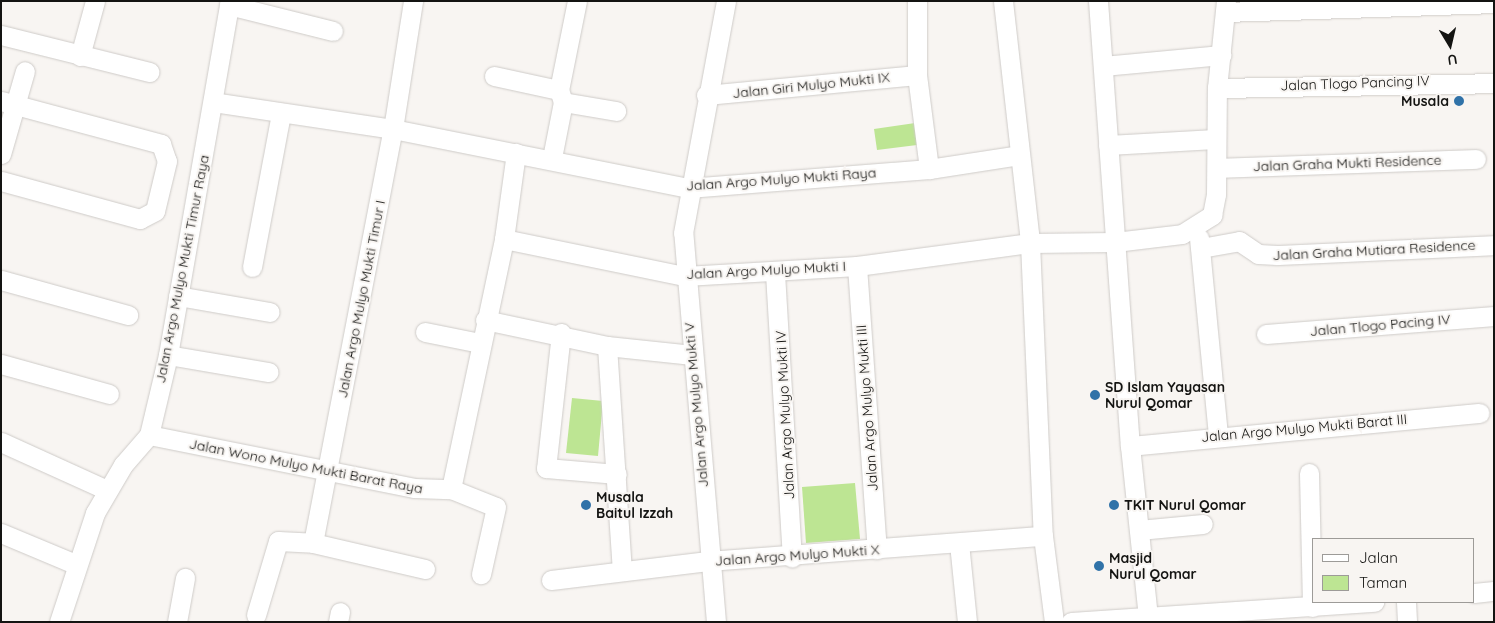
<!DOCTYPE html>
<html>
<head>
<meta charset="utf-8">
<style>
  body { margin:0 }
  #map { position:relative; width:1495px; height:623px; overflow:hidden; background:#f8f5f2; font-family:Quicksand,sans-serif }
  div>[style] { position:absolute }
  .green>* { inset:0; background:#bde593 }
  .roads { filter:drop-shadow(0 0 1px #cecbc8) drop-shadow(0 0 1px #cecbc8) }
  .minor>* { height:19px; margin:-9.5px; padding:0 9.5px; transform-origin:9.5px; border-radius:9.5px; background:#fff }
  .dots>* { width:14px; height:14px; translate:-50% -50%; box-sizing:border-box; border:2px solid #f8f5f2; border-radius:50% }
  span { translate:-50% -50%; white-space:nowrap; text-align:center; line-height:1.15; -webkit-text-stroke:4px #f8f5f2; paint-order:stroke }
  .street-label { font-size:14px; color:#141412 }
  .poi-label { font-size:14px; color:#141412; font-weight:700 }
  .right { translate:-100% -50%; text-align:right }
  .left { translate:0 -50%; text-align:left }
  .frame { position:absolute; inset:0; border:2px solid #141412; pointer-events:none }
  .legend { position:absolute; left:1312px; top:538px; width:162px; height:65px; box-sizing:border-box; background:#f8f5f2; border:1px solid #9d9b98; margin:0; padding:6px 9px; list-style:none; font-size:15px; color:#141412 }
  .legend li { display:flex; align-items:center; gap:10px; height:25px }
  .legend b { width:25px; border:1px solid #9d9b98 }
  .north { position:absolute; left:1425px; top:20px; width:50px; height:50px; -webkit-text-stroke:4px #f8f5f2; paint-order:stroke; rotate:171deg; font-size:14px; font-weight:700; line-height:20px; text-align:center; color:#141412 }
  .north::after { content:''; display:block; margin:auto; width:18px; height:22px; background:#141412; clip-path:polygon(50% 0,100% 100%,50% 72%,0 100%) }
</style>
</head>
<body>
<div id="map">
  <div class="green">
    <i style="clip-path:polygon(922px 122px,925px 144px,877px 150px,874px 129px)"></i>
    <i style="clip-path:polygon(572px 398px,603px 401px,598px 456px,566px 453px)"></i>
    <i style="clip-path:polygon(855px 483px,860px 539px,806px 543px,802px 487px)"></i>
  </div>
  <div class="roads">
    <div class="minor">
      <i style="left:917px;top:1px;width:74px;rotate:90deg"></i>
      <i style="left:917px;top:75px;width:95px;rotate:82.7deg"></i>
      <i style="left:1003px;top:1px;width:244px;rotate:83.6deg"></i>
      <i style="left:1030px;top:243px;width:293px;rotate:87.5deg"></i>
      <i style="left:1043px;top:536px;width:87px;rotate:82.7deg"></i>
      <i style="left:1098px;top:1px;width:446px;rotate:85.9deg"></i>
      <i style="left:1130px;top:446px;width:172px;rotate:84deg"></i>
      <i style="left:229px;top:5px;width:107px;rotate:14deg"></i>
      <i style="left:1225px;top:12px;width:269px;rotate:-1.9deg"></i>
      <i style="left:1px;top:35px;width:153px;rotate:14deg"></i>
      <i style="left:80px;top:56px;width:57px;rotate:-74.7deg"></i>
      <i style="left:1103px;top:66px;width:119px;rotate:-5.3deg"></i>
      <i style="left:494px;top:76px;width:66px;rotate:12.2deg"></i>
      <i style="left:1217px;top:88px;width:277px;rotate:-1deg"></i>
      <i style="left:706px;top:95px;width:212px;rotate:-5.4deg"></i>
      <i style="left:1px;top:101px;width:166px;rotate:15deg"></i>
      <i style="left:161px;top:144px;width:18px;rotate:71deg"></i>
      <i style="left:167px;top:161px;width:51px;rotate:103.5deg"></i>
      <i style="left:155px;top:211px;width:17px;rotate:152deg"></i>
      <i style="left:140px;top:219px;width:144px;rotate:-164.7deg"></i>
      <i style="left:213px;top:102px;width:182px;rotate:8.5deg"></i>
      <i style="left:393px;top:129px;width:301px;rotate:11.3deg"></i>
      <i style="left:688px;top:188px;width:242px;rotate:-4.5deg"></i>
      <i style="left:929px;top:169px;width:91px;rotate:-8.8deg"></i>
      <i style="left:563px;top:102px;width:54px;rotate:9.6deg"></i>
      <i style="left:1108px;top:145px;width:107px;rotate:-3.2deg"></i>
      <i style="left:1px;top:154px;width:86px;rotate:-73.9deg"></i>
      <i style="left:552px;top:158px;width:57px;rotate:-78.9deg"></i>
      <i style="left:563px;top:102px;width:13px;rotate:-108deg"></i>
      <i style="left:559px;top:90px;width:91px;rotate:-78.6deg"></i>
      <i style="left:1217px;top:168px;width:259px;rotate:-2deg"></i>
      <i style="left:1199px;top:238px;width:198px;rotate:84.5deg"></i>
      <i style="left:504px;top:239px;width:185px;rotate:11.6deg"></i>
      <i style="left:685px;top:276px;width:172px;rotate:-3.3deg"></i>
      <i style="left:857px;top:266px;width:175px;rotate:-7.6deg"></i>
      <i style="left:1030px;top:243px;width:85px;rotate:-0.7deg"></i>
      <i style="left:1115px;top:242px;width:67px;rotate:-6.8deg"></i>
      <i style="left:1182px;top:234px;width:36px;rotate:-32deg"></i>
      <i style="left:1212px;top:215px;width:21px;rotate:-79deg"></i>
      <i style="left:1216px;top:194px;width:106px;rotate:-89.5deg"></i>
      <i style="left:1217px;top:88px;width:87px;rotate:-84.1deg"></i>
      <i style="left:1201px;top:248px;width:39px;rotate:-10deg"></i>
      <i style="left:1239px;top:241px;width:23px;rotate:34deg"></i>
      <i style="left:1258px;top:254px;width:19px;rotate:3deg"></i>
      <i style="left:1277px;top:255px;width:217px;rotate:-2.6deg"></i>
      <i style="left:857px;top:266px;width:284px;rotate:86deg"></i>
      <i style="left:252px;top:267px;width:157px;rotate:-79.3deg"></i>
      <i style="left:775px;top:273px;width:285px;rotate:86.6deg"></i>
      <i style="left:1px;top:280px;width:132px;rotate:15.4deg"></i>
      <i style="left:178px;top:296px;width:93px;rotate:9.9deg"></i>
      <i style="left:485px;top:320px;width:125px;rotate:12deg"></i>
      <i style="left:607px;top:346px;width:86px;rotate:6deg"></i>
      <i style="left:425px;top:332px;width:56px;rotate:11.3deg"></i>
      <i style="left:561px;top:333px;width:136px;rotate:96.3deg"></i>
      <i style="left:546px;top:468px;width:71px;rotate:4.8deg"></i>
      <i style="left:1266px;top:334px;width:229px;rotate:-4.5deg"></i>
      <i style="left:607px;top:346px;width:225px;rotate:86.2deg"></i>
      <i style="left:168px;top:355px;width:102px;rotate:9.6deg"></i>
      <i style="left:1px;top:364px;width:112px;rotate:15.5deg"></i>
      <i style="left:149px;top:435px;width:270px;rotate:11.3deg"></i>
      <i style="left:414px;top:488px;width:37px;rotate:2deg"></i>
      <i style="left:451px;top:489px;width:256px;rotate:-78deg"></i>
      <i style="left:504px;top:239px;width:87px;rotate:-82.1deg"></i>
      <i style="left:1px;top:442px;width:116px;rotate:24.4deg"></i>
      <i style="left:1130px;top:446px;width:351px;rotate:-5.4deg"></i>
      <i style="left:1309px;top:473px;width:134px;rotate:88.7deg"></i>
      <i style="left:451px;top:489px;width:48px;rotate:21.8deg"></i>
      <i style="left:496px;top:507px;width:69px;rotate:102.6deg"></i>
      <i style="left:1139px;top:530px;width:64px;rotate:-5.4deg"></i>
      <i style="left:1px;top:533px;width:80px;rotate:22.7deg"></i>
      <i style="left:313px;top:543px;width:115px;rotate:13.1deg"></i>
      <i style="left:959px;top:543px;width:79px;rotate:84.2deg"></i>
      <i style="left:551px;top:580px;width:158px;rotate:-6.9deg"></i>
      <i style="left:708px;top:561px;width:336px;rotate:-4.3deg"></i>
      <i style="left:1474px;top:593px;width:20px;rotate:-6deg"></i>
      <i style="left:1406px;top:602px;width:20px;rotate:87deg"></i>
      <i style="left:256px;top:615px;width:77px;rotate:-73.4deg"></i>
      <i style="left:278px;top:541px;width:35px;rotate:3deg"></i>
      <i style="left:313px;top:543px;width:422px;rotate:-79.1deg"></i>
      <i style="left:393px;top:129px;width:130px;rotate:-81.1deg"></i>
      <i style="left:59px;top:622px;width:115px;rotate:-71.7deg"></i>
      <i style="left:95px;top:513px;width:56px;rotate:-59.7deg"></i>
      <i style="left:123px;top:465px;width:40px;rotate:-49deg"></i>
      <i style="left:149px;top:435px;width:82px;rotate:-76.6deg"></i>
      <i style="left:168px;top:355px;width:359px;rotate:-80.1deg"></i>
      <i style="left:177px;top:622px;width:45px;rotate:-79.7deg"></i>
      <i style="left:338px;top:622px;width:10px;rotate:-79deg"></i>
      <i style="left:716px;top:622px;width:390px;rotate:-94.8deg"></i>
      <i style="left:683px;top:233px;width:236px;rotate:-79.5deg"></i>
      <i style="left:1071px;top:622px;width:304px;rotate:-3.8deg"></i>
    </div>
  </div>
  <div class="dots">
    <i style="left:1459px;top:101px;background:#3072a8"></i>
    <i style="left:1095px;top:395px;background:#3072a8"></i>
    <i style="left:586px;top:505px;background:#3072a8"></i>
    <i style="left:1114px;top:505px;background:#3072a8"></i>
    <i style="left:1099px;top:566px;background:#3072a8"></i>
  </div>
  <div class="street-label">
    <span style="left:1355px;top:83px;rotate:-2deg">Jalan Tlogo Pancing IV</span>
    <span style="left:811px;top:85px;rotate:-6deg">Jalan Giri Mulyo Mukti IX</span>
    <span style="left:1347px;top:163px;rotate:-2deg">Jalan Graha Mukti Residence</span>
    <span style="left:781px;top:179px;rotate:-4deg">Jalan Argo Mulyo Mukti Raya</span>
    <span style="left:1374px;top:250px;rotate:-3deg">Jalan Graha Mutiara Residence</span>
    <span style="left:182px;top:269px;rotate:-79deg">Jalan Argo Mulyo Mukti Timur Raya</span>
    <span style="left:766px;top:270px;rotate:-3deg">Jalan Argo Mulyo Mukti I</span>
    <span style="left:361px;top:299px;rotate:-79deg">Jalan Argo Mulyo Mukti Timur I</span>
    <span style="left:1380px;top:325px;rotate:-5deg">Jalan Tlogo Pacing IV</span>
    <span style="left:696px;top:405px;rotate:-95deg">Jalan Argo Mulyo Mukti V</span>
    <span style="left:867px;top:408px;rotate:-94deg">Jalan Argo Mulyo Mukti III</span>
    <span style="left:785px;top:415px;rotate:-93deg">Jalan Argo Mulyo Mukti IV</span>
    <span style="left:1304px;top:428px;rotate:-5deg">Jalan Argo Mulyo Mukti Barat III</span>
    <span style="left:306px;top:466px;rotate:11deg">Jalan Wono Mulyo Mukti Barat Raya</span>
    <span style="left:797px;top:555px;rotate:-4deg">Jalan Argo Mulyo Mukti X</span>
  </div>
  <div class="poi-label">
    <span class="right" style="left:1449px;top:101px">Musala</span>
    <span class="left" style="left:1105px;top:395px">SD Islam Yayasan<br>Nurul Qomar</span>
    <span class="left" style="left:596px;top:505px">Musala<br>Baitul Izzah</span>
    <span class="left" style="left:1124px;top:505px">TKIT Nurul Qomar</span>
    <span class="left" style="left:1109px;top:566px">Masjid<br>Nurul Qomar</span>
  </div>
  <div class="frame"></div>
  <ul class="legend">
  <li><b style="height:6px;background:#fff"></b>Jalan</li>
  <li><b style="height:14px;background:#bde593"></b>Taman</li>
  </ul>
  <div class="north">U</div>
</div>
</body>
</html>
